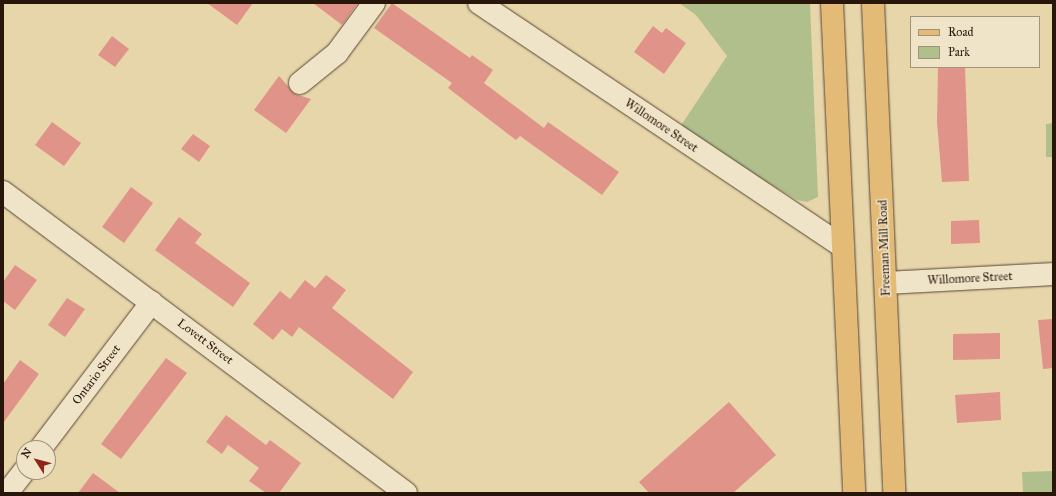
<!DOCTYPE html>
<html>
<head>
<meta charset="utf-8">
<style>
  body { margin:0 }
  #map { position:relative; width:1056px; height:496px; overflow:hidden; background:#e8d6ab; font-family:"IM FELL Great Primer",serif }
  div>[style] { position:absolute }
  .green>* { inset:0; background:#b1bf8d }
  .building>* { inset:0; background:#e09389 }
  .roads { filter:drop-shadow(0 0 1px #584633) drop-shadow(0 0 1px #584633) }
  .minor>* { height:22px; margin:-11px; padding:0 11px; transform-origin:11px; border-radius:11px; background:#f0e4c8 }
  .major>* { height:22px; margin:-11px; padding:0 11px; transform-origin:11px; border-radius:11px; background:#e4bb76 }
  span { translate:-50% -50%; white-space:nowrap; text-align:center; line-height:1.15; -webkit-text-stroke:3px #f0e4c8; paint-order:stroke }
  .street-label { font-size:12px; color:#28160b }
  .frame { position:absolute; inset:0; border:4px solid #28160b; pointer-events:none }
  .legend { position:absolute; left:910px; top:16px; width:130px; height:52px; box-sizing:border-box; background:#f0e4c8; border:1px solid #a0927c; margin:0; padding:5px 7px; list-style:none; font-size:12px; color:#28160b }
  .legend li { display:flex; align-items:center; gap:8px; height:20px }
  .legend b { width:20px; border:1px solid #a0927c }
  .north { position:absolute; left:16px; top:440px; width:40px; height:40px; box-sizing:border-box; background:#f0e4c8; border:1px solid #a0927c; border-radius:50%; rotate:306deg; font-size:11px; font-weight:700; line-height:16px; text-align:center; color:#28160b }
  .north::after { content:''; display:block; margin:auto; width:14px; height:18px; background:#8f2418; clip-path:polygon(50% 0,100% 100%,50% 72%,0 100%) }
</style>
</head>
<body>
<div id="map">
  <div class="green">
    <i style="clip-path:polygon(679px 3px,810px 3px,818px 197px,807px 202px,797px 200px,728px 160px,680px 127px,727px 56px,696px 15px)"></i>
    <i style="clip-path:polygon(1053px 123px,1053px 157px,1046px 157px,1046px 124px)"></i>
    <i style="clip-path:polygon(1053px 471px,1053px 493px,1023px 493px,1022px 472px)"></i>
  </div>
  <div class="building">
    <i style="clip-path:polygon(207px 3px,253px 3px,237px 25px)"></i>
    <i style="clip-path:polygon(313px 3px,358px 3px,342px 25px)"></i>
    <i style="clip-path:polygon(392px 3px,470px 58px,472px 55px,493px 70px,484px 83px,544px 128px,548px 122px,619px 172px,602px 195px,520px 136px,516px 140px,448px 88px,452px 83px,374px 28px)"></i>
    <i style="clip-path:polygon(653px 26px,662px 33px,666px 28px,686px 43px,664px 74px,634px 52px)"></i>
    <i style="clip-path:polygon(112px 36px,129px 49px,115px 67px,98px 55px)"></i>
    <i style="clip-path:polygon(938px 67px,965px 67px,969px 181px,942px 182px,937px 122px)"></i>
    <i style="clip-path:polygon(279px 76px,295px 94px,311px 99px,286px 133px,254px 110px)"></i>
    <i style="clip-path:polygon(52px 122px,81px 143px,64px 166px,35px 145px)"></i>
    <i style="clip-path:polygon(193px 134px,210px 146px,199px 162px,181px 149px)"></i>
    <i style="clip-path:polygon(131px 187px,153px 203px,124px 243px,102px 227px)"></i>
    <i style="clip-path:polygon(179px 217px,202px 234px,195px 243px,250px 283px,233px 307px,155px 250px)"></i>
    <i style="clip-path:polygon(979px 220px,980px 243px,951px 244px,951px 221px)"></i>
    <i style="clip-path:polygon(15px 265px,37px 280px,15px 310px,3px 301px,3px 282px)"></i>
    <i style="clip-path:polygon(326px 275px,346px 290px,332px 308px,413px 372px,393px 399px,299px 327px,292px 337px,282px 329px,273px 340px,253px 324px,280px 291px,290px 299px,305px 280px,315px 288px)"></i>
    <i style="clip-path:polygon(67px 298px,85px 309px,65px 337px,48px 325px)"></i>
    <i style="clip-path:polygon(1053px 319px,1053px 368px,1043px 369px,1038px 320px)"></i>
    <i style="clip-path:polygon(1000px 333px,1000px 359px,953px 360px,953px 334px)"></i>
    <i style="clip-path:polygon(166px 358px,187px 373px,121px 459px,101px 444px)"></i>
    <i style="clip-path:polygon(20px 360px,39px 374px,3px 423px,3px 384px)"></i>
    <i style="clip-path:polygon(1000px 392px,1001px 420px,957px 423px,955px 395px)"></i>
    <i style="clip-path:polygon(729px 402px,776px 455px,733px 493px,649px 493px,639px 482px)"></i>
    <i style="clip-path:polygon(226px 415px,266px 445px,270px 440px,301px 463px,279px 493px,266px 493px,249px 481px,259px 468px,228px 445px,222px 454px,206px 442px)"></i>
    <i style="clip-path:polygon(93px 473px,120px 493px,78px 493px)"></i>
  </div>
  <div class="roads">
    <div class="minor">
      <i style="left:479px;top:3px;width:438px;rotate:33.8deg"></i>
      <i style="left:300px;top:83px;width:48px;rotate:-39deg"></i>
      <i style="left:337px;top:53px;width:62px;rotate:-53.5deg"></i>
      <i style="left:3px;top:192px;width:503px;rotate:36.76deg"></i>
      <i style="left:887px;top:283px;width:166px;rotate:-3.1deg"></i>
      <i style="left:41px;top:448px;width:183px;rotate:-52.8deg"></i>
      <i style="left:7px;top:493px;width:28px;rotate:-52deg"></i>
    </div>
    <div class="major">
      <i style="left:832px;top:3px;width:490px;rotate:87.4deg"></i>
      <i style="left:873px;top:3px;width:490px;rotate:87.5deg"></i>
    </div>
  </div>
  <div class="street-label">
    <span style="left:661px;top:126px;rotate:34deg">Willomore Street</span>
    <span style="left:885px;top:248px;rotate:-92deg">Freeman Mill Road</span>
    <span style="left:970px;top:279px;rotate:-3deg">Willomore Street</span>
    <span style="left:205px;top:342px;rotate:37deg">Lovett Street</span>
    <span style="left:97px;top:375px;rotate:-53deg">Ontario Street</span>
  </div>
  <div class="frame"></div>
  <ul class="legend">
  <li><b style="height:5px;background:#e4bb76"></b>Road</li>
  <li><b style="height:11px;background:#b1bf8d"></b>Park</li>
  </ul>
  <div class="north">N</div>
</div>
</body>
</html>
